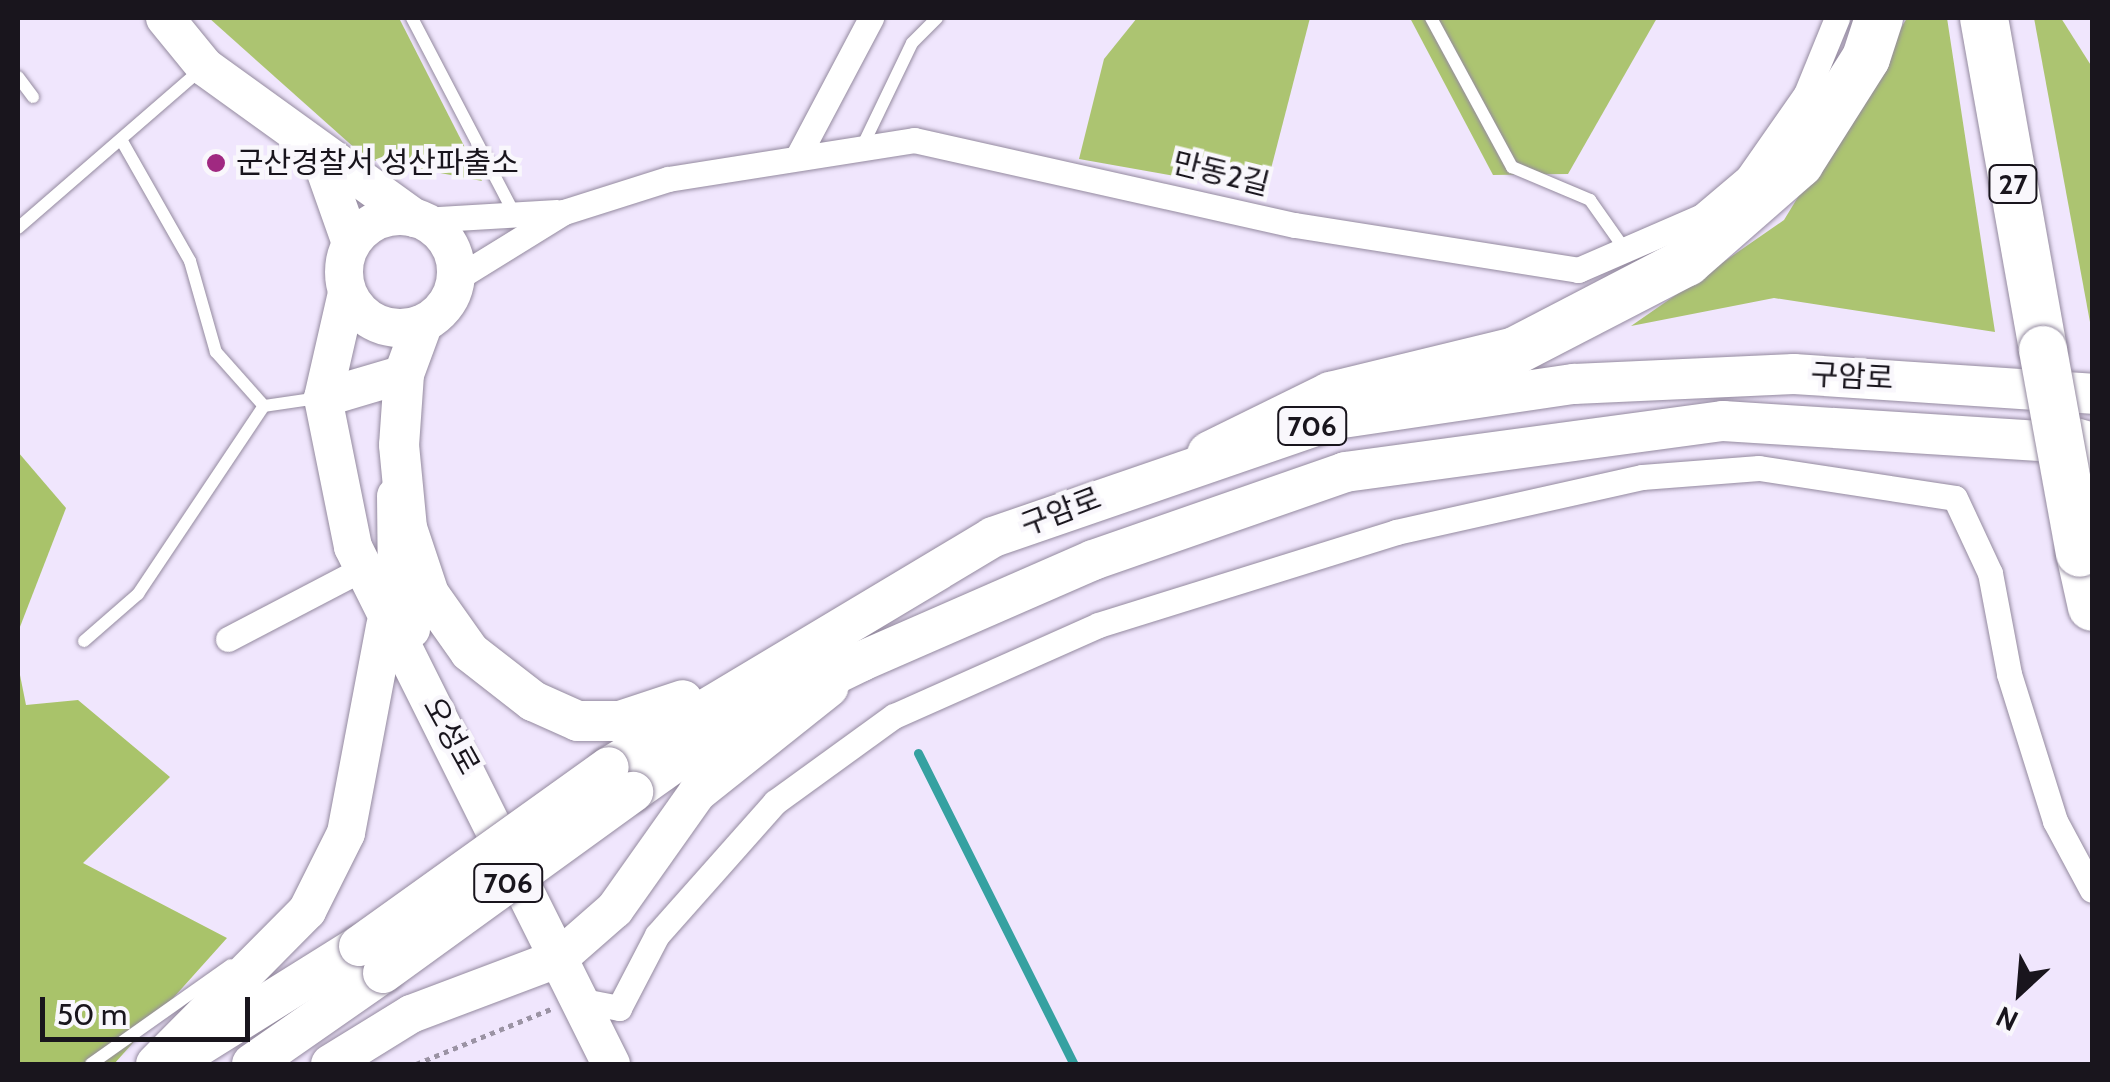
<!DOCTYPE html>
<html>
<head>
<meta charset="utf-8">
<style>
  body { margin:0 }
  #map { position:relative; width:2110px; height:1082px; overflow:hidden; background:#f0e6fd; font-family:Cabin,"Noto Sans KR",sans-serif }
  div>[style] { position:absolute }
  .green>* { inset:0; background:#acc471 }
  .forest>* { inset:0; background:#a9c36a }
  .stream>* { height:9px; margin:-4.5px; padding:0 4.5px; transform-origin:4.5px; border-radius:4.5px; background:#36a1a1 }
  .path>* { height:5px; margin-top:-2.5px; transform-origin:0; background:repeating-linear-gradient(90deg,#9b93a4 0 5px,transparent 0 10px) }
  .roads { filter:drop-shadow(0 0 2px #948a9f) drop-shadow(0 0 2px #948a9f) }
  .lane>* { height:12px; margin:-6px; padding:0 6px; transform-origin:6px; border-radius:6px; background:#fff }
  .street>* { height:25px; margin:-12.5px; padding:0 12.5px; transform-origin:12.5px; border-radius:12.5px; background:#fff }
  .secondary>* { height:38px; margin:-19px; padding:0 19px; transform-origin:19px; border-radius:19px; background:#fff }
  .secondary>.ring { margin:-19px; padding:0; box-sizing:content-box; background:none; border:38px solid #fff; border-radius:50% }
  .primary>* { height:40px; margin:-20px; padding:0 20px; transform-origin:20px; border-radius:20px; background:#fff }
  .highway>* { height:48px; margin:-24px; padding:0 24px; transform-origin:24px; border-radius:24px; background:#fff }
  .bridges { filter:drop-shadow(0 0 2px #948a9f) drop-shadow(0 0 2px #948a9f) }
  .primary-bridge>* { height:40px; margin:-20px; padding:0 20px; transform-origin:20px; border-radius:20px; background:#fff }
  .highway-bridge>* { height:48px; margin:-24px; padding:0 24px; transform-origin:24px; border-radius:24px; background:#fff }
  .dots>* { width:28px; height:28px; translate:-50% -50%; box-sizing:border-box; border:5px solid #f9f7fc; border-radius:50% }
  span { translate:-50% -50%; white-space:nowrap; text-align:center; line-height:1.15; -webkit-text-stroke:9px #f9f7fc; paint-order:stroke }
  .shield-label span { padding:2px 8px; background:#f9f7fc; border:2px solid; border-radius:8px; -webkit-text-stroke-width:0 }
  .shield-label { font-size:28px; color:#19151d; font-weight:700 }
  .poi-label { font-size:30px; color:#19151d }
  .left { translate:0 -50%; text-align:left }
  .street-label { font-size:30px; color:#19151d }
  .frame { position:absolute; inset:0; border:20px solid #19151d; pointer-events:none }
  .north { position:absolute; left:1970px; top:942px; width:100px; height:100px; -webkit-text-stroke:8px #f9f7fc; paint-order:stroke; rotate:206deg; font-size:28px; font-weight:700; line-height:40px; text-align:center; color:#19151d }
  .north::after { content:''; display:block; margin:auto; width:35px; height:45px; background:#19151d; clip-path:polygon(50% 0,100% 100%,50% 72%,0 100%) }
  .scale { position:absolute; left:40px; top:997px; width:210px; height:45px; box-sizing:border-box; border:5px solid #19151d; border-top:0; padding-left:12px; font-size:30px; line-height:35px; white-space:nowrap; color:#19151d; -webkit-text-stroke:8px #f9f7fc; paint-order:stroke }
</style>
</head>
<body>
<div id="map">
  <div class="green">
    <i style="clip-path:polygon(209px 18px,399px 18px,482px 181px,367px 159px)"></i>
    <i style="clip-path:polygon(1137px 18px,1310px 18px,1265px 192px,1079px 159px,1104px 59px)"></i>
    <i style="clip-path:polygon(1410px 18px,1657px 18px,1568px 174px,1493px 175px)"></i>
    <i style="clip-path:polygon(1907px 18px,1947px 18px,1995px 332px,1774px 298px,1631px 326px,1784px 220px)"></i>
    <i style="clip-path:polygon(2034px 18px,2061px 18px,2092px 67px,2092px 333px)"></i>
  </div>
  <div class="forest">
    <i style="clip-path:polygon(18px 452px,66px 508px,18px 632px)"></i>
    <i style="clip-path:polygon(18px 665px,26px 705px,78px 700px,170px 777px,83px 863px,227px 938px,114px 1064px,18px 1064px)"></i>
  </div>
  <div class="stream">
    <i style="left:918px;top:753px;width:348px;rotate:63.4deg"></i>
  </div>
  <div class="path">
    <i style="left:416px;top:1064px;width:146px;rotate:-22.2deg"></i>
  </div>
  <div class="roads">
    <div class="lane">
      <i style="left:412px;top:18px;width:222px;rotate:62.4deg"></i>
      <i style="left:1431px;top:18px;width:170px;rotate:61.5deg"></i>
      <i style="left:1512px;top:167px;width:85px;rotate:22.9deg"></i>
      <i style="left:1590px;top:200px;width:62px;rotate:54.8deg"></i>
      <i style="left:18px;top:77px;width:25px;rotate:53deg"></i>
      <i style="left:123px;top:143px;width:136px;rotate:60.4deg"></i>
      <i style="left:190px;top:261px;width:95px;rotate:74.1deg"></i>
      <i style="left:216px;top:352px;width:72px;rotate:48.4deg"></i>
      <i style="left:862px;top:147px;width:115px;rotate:-64.3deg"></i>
      <i style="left:912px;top:43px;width:35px;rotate:-45deg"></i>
      <i style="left:18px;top:228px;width:245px;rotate:-40.9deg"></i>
      <i style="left:84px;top:641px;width:72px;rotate:-41deg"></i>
      <i style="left:138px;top:594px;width:226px;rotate:-56.2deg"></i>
      <i style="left:264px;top:406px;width:55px;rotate:-8.4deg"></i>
      <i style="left:91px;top:1064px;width:171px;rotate:-35.3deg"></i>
    </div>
    <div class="street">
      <i style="left:799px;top:154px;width:154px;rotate:-62.1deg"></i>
      <i style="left:422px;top:220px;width:135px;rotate:-3.4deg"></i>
      <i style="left:457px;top:278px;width:126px;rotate:-31.7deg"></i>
      <i style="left:564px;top:212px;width:109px;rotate:-17.6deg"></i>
      <i style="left:668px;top:179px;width:249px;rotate:-9deg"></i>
      <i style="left:914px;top:140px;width:390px;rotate:12.6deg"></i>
      <i style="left:1295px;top:225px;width:287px;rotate:9deg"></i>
      <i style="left:1578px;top:270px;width:135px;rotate:-23.5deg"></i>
      <i style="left:1702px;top:216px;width:60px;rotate:-40.3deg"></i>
      <i style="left:1748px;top:177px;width:101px;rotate:-55.1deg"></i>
      <i style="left:1806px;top:94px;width:82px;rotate:-67.8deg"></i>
      <i style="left:228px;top:639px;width:151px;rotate:-27.6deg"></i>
      <i style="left:578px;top:1000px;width:42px;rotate:11deg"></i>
      <i style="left:619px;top:1008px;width:82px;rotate:-62.5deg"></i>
      <i style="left:657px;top:935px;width:178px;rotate:-48.4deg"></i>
      <i style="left:775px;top:802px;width:147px;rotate:-35.9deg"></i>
      <i style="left:894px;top:716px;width:223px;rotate:-24deg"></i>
      <i style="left:1098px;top:625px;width:312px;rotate:-17.3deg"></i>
      <i style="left:1396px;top:532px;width:252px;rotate:-12.6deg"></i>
      <i style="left:1642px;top:477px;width:117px;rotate:-4.4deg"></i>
      <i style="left:1759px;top:468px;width:198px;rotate:8.7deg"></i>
      <i style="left:1955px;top:498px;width:83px;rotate:65deg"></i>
      <i style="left:1990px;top:573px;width:103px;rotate:79.3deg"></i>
      <i style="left:2009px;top:674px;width:154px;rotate:72.6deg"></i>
      <i style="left:2055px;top:821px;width:78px;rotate:61.8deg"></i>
    </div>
    <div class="secondary">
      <i style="left:165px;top:18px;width:63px;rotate:50.8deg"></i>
      <i style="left:205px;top:67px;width:258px;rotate:35.8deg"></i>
      <i style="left:318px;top:150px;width:99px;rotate:70.5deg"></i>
      <i class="ring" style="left:344px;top:216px;width:74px;height:74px"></i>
      <i style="left:347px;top:293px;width:108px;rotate:102.9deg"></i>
      <i style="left:323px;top:398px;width:152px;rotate:78.6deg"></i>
      <i style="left:353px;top:547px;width:578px;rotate:63.48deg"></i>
      <i style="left:323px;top:398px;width:84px;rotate:-16.5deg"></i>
      <i style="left:396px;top:496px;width:100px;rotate:89.4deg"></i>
      <i style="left:397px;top:596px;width:36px;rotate:67deg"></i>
      <i style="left:155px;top:1064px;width:216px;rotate:-45.2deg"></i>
      <i style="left:307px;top:911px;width:87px;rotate:-63.4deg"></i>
      <i style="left:346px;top:833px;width:211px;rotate:-79.3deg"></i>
      <i style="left:330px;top:1064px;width:95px;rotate:-31.7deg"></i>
      <i style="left:411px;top:1014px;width:158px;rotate:-20.7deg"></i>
      <i style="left:559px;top:958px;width:74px;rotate:-41.2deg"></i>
      <i style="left:615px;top:909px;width:142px;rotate:-54.7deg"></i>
      <i style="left:697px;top:793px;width:169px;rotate:-38.5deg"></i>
    </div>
    <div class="primary">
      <i style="left:422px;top:325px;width:52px;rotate:110.2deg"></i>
      <i style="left:404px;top:374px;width:71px;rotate:94deg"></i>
      <i style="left:399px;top:445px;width:83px;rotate:84.5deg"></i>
      <i style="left:407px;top:528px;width:70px;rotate:71.6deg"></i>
      <i style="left:429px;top:594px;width:71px;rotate:54.7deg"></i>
      <i style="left:470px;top:652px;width:80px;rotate:37.9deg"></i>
      <i style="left:533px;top:701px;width:49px;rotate:24deg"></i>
      <i style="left:578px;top:721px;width:42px"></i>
      <i style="left:620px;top:721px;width:66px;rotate:-18.4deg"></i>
      <i style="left:609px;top:767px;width:448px;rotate:-30.9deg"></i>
      <i style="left:993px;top:537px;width:363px;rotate:-19deg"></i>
      <i style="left:1336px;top:419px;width:241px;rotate:-8.4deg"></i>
      <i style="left:1574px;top:384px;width:220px;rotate:-2.6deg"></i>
      <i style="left:1794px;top:374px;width:299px;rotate:3.8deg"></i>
      <i style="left:633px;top:792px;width:107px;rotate:-35.5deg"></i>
      <i style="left:720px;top:730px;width:158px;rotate:-25.9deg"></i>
      <i style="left:862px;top:661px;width:252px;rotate:-23.6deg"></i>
      <i style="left:1093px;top:560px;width:267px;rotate:-19.2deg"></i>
      <i style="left:1345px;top:472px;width:381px;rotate:-7.7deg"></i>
      <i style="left:1723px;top:421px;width:365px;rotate:3.6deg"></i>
      <i style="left:170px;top:1064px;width:223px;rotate:-32deg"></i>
      <i style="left:252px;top:1064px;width:160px;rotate:-34.8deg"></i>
    </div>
    <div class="highway">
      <i style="left:1984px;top:18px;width:337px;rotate:79.9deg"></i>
      <i style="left:2075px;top:442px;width:18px;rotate:16deg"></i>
      <i style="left:1211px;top:455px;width:134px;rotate:-26.2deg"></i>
      <i style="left:1331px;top:396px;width:189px;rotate:-13.7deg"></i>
      <i style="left:1515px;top:351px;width:194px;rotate:-27.4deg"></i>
      <i style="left:1687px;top:262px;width:149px;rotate:-41.2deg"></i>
      <i style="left:1799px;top:164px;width:125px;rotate:-57.7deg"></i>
      <i style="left:1866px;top:58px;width:42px;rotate:-72deg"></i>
      <i style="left:2080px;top:553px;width:55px;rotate:77.5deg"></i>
    </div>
  </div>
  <div class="bridges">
    <div class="primary-bridge">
      <i style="left:359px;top:946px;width:307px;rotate:-35.6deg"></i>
      <i style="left:383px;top:973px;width:309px;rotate:-35.9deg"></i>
    </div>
    <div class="highway-bridge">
      <i style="left:2043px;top:350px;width:206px;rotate:79.7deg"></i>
    </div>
  </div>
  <div class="dots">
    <i style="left:216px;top:163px;background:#a02981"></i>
  </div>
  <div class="shield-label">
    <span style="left:2013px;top:184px">27</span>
    <span style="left:1312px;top:426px">706</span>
    <span style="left:508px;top:883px">706</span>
  </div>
  <div class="poi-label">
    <span class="left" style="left:236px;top:163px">군산경찰서 성산파출소</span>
  </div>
  <div class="street-label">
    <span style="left:1221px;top:174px;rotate:14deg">만동2길</span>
    <span style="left:1852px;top:377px;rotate:3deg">구암로</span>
    <span style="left:1061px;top:512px;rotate:-21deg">구암로</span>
    <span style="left:451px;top:736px;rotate:61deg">오성로</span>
  </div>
  <div class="frame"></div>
  <div class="north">N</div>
  <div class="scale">50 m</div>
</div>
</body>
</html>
